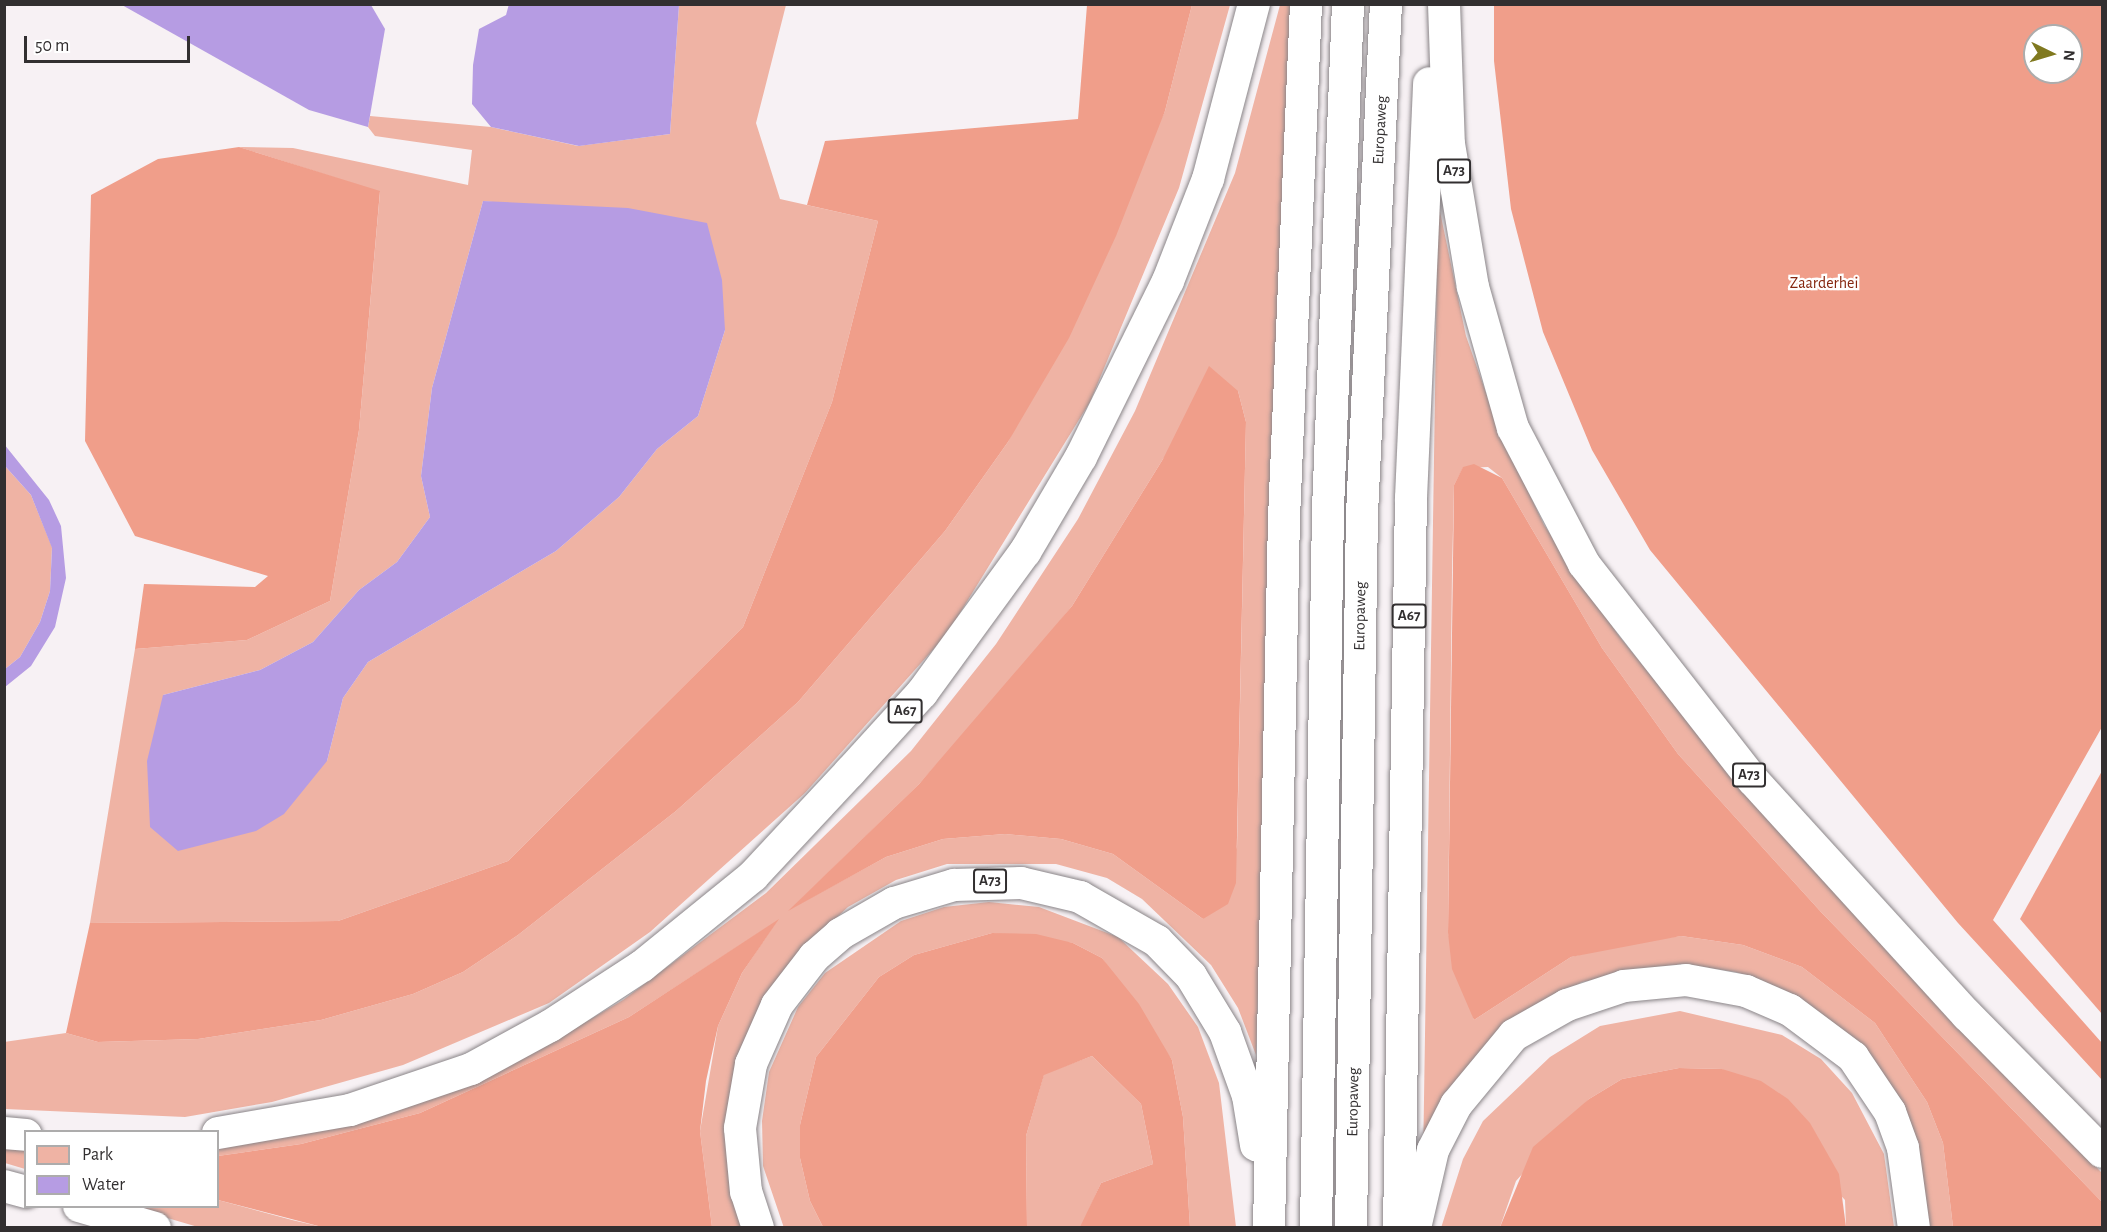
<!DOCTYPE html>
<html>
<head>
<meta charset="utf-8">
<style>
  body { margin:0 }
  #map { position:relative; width:2107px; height:1232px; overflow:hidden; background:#f7f1f4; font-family:"Alegreya Sans",sans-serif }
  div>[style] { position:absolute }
  .green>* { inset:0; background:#efb3a4 }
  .forest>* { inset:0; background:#f09e8a }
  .water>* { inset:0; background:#b69ce3 }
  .roads { filter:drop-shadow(0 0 2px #8a8588) drop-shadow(0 0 2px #8a8588) }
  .motorway>* { height:32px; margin:-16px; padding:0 16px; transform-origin:16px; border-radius:16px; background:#fff }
  span { translate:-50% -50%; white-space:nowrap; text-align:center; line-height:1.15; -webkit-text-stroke:4.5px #fff; paint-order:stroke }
  .shield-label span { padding:2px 4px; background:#fff; border:2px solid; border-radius:4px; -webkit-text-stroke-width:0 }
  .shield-label { font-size:15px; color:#322f30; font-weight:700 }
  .street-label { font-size:16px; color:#322f30 }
  .park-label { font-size:16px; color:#85260f }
  .frame { position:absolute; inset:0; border:6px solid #322f30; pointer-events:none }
  .legend { position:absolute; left:24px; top:1130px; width:195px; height:78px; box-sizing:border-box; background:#fff; border:2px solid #adacac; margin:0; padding:8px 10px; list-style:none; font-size:18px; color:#322f30 }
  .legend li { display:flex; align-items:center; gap:12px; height:30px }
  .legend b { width:30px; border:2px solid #adacac }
  .north { position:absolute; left:2023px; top:24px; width:60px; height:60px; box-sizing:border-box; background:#fff; border:2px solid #adacac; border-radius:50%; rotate:95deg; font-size:16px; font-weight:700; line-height:24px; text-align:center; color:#322f30 }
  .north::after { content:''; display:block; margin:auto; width:21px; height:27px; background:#80791f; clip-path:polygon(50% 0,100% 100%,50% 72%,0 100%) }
  .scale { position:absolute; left:24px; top:36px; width:166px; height:27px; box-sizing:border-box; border:3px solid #322f30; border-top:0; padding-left:8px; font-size:18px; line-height:21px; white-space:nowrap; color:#322f30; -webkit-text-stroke:4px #fff; paint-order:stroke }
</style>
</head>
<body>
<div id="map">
  <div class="green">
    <i style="clip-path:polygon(evenodd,679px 5px,786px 5px,756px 123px,780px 199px,878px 221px,832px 402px,743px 627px,508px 861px,338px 921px,90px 923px,135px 649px,247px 640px,330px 601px,359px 430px,380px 192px,239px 147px,293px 148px,468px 185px,472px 150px,375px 136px,368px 127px,370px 116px,491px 127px,578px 146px,670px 134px,679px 5px,483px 201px,523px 205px,725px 330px,698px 416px,657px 449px,619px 497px,556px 551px,368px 662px,343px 698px,327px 761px,163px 695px,260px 670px,313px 642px,359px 590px,397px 562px,430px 517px,421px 476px,432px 388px,483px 201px)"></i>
    <i style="clip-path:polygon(1192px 5px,1230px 5px,1179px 188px,1090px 402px,947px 634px,805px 793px,650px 932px,549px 1003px,403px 1065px,272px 1102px,185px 1117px,5px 1109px,4px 1042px,66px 1033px,98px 1042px,198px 1039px,321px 1020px,413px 994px,463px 972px,518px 935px,676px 811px,798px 702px,945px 531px,1008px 442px,1165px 111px)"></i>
    <i style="clip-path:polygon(evenodd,1280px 5px,1290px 5px,1256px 1055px,1238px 1008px,1211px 965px,1142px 899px,1107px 878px,1056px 864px,947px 864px,896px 880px,848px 907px,819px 934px,748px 1050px,747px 1227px,712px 1227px,700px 1131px,718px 1026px,742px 973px,777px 921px,629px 1017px,420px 1113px,301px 1144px,218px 1156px,218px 1143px,548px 1044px,623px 1000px,766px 893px,911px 751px,996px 644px,1078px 519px,1135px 411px,1235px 173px,1280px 5px,1238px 391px,1246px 422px,1237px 847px,1203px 919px,1113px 854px,1061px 839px,1005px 834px,943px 839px,886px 857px,792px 908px,919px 784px,1008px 685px,1072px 606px,1163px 459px,1238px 391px)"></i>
    <i style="clip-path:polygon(1438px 202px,1466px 336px,1498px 427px,1544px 525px,1619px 636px,1700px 736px,1944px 1009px,2102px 1173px,2102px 1202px,1821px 912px,1678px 754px,1602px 648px,1502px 478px,1488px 467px,1463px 468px,1454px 485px,1452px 574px,1448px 933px,1474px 1020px,1571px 957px,1625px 943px,1681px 936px,1743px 945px,1802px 967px,1875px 1023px,1927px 1102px,1943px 1143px,1953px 1227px,1923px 1227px,1853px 1044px,1778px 988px,1736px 972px,1681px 964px,1582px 982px,1532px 1011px,1423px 1163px)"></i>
    <i style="clip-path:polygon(5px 466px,31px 495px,52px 547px,50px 591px,40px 622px,20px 657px,5px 669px)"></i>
    <i style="clip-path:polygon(989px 902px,1039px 907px,1118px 937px,1168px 984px,1198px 1027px,1219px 1083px,1236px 1227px,1190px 1227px,1183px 1117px,1172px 1060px,1102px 958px,1073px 943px,992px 933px,914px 955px,879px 977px,816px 1057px,800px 1125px,800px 1158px,810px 1201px,823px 1227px,784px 1228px,763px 1166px,762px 1121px,769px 1072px,798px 1007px,825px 973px,901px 921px,944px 907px)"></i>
    <i style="clip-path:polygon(1680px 1011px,1782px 1035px,1821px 1059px,1852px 1093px,1884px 1154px,1894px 1227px,1846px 1227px,1845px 1200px,1722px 1069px,1679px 1068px,1622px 1079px,1589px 1099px,1516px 1181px,1500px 1227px,1441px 1228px,1463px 1159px,1483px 1121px,1550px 1057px,1600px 1026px)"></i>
    <i style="clip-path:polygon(1092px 1056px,1141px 1104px,1153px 1164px,1101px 1183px,1081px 1227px,1027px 1227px,1026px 1136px,1044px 1074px)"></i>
    <i style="clip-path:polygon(4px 1144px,25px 1144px,25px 1169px,5px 1163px)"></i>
    <i style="clip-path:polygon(218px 1200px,292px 1220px,322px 1227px,198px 1227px,130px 1207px,218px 1206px)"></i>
  </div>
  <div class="forest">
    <i style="clip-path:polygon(1087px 5px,1192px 5px,1165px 111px,1116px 236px,1069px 338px,1008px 442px,945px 531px,798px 702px,676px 811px,518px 935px,463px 972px,413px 994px,321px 1020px,198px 1039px,98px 1042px,66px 1033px,90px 923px,338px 921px,508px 861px,743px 627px,832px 402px,878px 221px,807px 205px,825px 141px,1078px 119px)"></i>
    <i style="clip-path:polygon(evenodd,1494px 5px,2102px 5px,2102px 727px,1993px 920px,2102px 1043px,2102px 1080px,1958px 923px,1650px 550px,1592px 450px,1543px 332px,1511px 209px,1494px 61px,1494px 5px,2035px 36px,2071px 36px,2071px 72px,2035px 72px,2035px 36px)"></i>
    <i style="clip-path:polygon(239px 147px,380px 191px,359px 430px,330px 601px,247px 640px,135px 649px,144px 584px,255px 587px,268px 576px,135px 536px,85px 441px,91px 195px,158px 159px)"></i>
    <i style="clip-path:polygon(1209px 366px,1238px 391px,1246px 422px,1236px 883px,1228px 904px,1203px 919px,1113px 854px,1061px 839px,1005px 834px,943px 839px,886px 857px,788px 911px,919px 784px,1072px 606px,1163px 459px)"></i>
    <i style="clip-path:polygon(1474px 464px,1502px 478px,1602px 648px,1678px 754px,1821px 912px,2102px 1202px,2102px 1227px,1953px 1227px,1943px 1143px,1927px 1102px,1875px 1023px,1802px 967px,1743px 945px,1681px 936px,1571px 957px,1474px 1020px,1452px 969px,1448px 933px,1454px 485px,1463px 467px)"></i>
    <i style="clip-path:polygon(2102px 771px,2102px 1014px,2020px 919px)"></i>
    <i style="clip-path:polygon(779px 919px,742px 973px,718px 1026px,706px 1081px,700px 1131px,712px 1227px,322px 1227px,218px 1200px,218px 1156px,301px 1144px,420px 1113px,629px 1017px)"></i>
    <i style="clip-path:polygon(992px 933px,1036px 934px,1073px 943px,1102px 958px,1139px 1004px,1172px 1060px,1183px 1117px,1190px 1227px,1080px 1227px,1101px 1183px,1153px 1164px,1141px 1104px,1092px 1056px,1044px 1075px,1026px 1136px,1027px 1227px,823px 1227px,810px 1201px,800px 1158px,800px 1125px,816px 1057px,879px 977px,914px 955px)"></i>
    <i style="clip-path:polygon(1679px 1068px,1722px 1069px,1761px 1081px,1788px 1099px,1810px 1123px,1839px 1174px,1846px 1227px,1500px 1227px,1533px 1147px,1589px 1099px,1622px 1079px)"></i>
  </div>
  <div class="water">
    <i style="clip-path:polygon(509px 4px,679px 5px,670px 134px,579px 146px,491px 127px,472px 104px,473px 65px,479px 29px,506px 15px)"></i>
    <i style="clip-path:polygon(122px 5px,371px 5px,385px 29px,368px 127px,309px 110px)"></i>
    <i style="clip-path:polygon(483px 201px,628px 208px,707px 223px,722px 280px,725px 330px,698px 416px,657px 449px,619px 497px,556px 551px,368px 662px,343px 698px,327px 761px,284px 814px,256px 831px,178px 851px,150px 827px,147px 761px,163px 695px,260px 670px,313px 642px,359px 590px,397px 562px,430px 517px,421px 476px,432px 388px)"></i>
    <i style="clip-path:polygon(4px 444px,49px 500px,61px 526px,66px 578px,55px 627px,31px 666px,5px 687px,5px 669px,20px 657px,40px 622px,50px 591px,52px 548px,31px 495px,5px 466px)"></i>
  </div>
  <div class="roads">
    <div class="motorway">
      <i style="left:1444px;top:4px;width:140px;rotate:88deg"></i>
      <i style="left:1449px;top:144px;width:145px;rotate:80.5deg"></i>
      <i style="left:1473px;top:287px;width:147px;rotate:74.2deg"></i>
      <i style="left:1513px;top:428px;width:153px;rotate:62.4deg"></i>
      <i style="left:1584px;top:564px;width:274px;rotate:52deg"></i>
      <i style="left:1753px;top:780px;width:318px;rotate:47.7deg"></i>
      <i style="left:1967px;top:1015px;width:192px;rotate:45.4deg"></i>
      <i style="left:4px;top:1133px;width:22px;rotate:5deg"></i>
      <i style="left:218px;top:1133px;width:134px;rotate:-9.9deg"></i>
      <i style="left:350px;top:1110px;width:128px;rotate:-18.7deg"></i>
      <i style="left:471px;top:1069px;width:90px;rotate:-28.6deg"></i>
      <i style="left:550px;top:1026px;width:110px;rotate:-33.1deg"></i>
      <i style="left:642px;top:966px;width:143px;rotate:-39deg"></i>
      <i style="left:753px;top:876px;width:142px;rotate:-47deg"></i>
      <i style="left:850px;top:772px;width:107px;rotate:-47.7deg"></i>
      <i style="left:922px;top:693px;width:175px;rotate:-53.9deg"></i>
      <i style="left:1025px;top:552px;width:110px;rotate:-59.5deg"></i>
      <i style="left:1081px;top:457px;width:196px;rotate:-63.7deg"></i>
      <i style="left:1168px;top:281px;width:110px;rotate:-68.6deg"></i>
      <i style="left:1208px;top:179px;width:181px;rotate:-75.3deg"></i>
      <i style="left:4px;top:1186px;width:23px;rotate:15deg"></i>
      <i style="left:79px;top:1206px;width:79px;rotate:16.1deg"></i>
      <i style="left:758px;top:1228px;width:38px;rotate:-108deg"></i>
      <i style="left:746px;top:1192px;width:64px;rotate:-95.4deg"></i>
      <i style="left:740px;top:1128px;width:65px;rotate:-80.2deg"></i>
      <i style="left:751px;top:1064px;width:64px;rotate:-66.2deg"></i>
      <i style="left:777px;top:1005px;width:61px;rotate:-52.4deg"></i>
      <i style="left:814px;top:957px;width:35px;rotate:-41deg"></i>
      <i style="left:840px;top:934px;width:62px;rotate:-29.9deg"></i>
      <i style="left:894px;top:903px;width:63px;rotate:-16.7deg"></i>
      <i style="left:954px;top:885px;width:67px;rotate:-1.7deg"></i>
      <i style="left:1021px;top:883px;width:61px;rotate:13.3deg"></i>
      <i style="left:1080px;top:897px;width:89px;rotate:29.7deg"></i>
      <i style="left:1157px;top:941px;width:49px;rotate:45.8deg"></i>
      <i style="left:1191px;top:976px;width:66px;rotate:58.7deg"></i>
      <i style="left:1225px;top:1032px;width:68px;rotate:70.2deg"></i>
      <i style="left:1248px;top:1096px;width:50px;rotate:80.7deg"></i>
      <i style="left:1269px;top:1228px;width:710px;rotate:-88.79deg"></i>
      <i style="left:1284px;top:518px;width:514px;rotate:-87.55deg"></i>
      <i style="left:1316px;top:1228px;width:719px;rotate:-89.04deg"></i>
      <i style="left:1328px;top:509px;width:505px;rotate:-87.73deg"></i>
      <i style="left:1351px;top:1228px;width:714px;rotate:-89.12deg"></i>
      <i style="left:1362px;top:514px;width:511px;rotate:-87.31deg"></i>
      <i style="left:1399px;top:1228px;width:730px;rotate:-89.06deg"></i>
      <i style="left:1411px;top:498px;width:415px;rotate:-87.5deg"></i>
      <i style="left:1415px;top:1228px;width:80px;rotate:-77deg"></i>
      <i style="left:1433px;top:1150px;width:51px;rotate:-62.9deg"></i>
      <i style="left:1456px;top:1105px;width:91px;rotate:-50.4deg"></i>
      <i style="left:1514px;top:1035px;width:61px;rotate:-29.5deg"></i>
      <i style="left:1567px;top:1005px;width:60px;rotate:-18.4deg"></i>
      <i style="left:1624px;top:986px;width:62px;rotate:-5.5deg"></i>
      <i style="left:1686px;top:980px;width:61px;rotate:10.4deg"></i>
      <i style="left:1746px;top:991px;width:48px;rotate:23.4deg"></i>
      <i style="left:1790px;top:1010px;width:79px;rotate:36.7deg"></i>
      <i style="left:1853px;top:1057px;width:66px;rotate:56.1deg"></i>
      <i style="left:1890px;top:1112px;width:38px;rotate:70deg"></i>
      <i style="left:1903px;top:1148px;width:81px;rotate:82.2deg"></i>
    </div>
  </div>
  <div class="shield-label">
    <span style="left:1454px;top:171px">A73</span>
    <span style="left:1409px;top:616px">A67</span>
    <span style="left:905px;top:711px">A67</span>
    <span style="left:1749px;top:775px">A73</span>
    <span style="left:990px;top:881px">A73</span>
  </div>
  <div class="street-label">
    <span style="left:1380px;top:130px;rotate:-87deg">Europaweg</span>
    <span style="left:1360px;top:616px;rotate:-89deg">Europaweg</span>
    <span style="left:1353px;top:1102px;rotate:-89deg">Europaweg</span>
  </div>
  <div class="park-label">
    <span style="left:1824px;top:283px">Zaarderhei</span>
  </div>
  <div class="frame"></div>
  <ul class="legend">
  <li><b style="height:16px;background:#efb3a4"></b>Park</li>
  <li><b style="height:16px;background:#b69ce3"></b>Water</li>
  </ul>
  <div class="north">N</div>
  <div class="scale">50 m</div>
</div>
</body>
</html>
